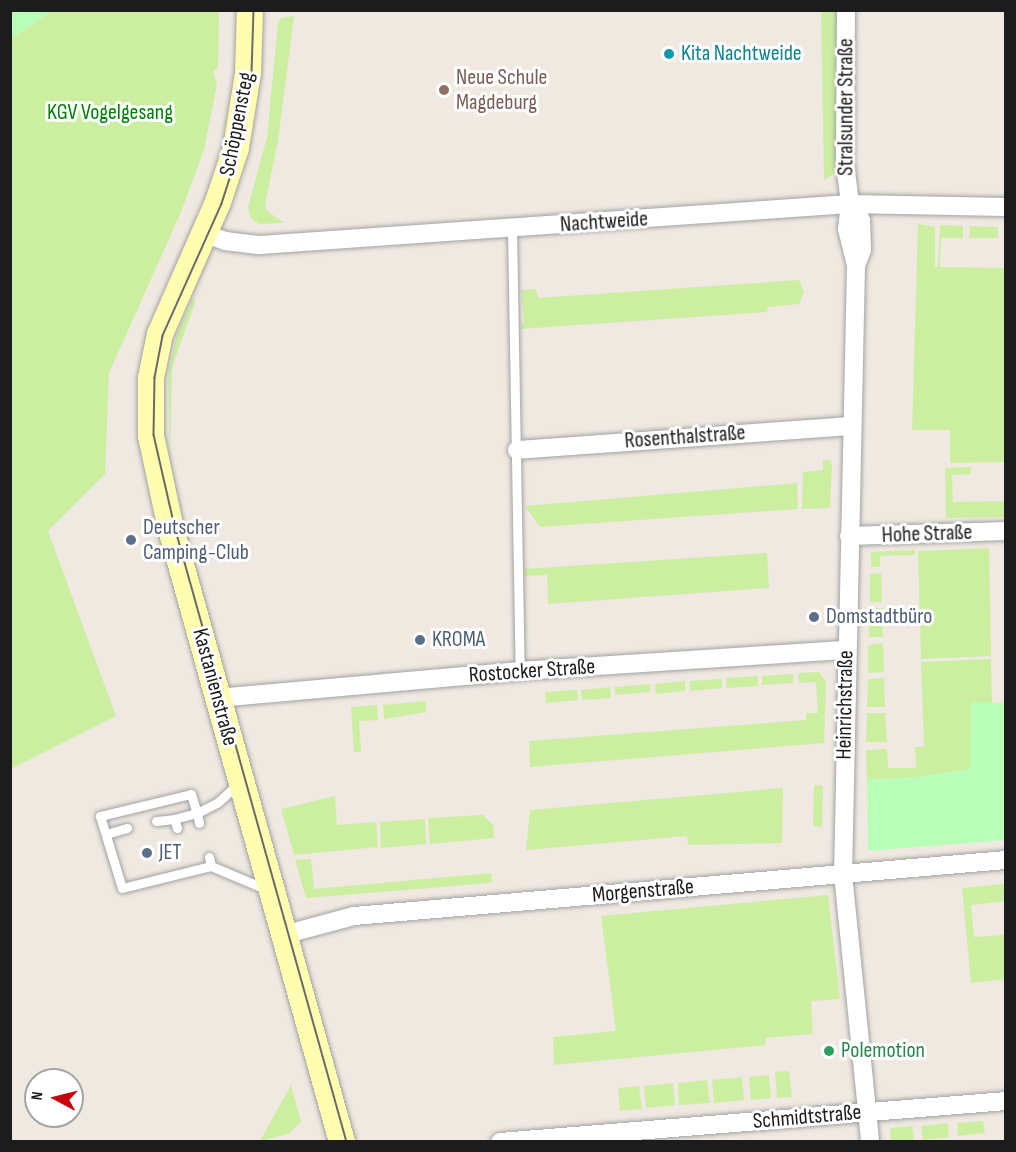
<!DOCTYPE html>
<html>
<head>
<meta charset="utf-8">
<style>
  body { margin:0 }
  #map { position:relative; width:1016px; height:1152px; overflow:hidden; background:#efe9e1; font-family:"Sofia Sans Condensed",sans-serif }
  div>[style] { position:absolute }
  .grass>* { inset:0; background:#cceea1 }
  .park>* { inset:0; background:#b8feb9 }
  .roads { filter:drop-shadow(0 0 2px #a3a3a3) drop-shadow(0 0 2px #a3a3a3) }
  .lane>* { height:9px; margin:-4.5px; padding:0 4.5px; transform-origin:4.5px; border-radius:4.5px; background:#fff }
  .street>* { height:18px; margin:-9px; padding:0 9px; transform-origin:9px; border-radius:9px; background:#fff }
  .secondary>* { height:26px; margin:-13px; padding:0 13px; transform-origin:13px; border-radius:13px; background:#fffdaf }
  .tram>* { height:1.5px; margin:-0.75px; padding:0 0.75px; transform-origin:0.75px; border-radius:0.75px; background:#6a6a6a }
  .dots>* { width:16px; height:16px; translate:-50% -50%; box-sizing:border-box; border:3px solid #fff; border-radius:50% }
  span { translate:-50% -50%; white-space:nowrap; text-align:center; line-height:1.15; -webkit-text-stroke:6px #fff; paint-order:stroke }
  .culture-label { font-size:22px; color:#0d838f }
  .left { translate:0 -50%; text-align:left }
  .education-label { font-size:22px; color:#785e54 }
  .street-label { font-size:22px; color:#1c1c1c }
  .park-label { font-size:22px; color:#028205 }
  .service-label { font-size:22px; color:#4e5e75 }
  .leisure-label { font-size:22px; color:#27864d }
  .frame { position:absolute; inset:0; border:12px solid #1c1c1c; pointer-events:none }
  .north { position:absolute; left:24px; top:1068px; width:60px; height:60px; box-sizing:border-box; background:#fff; border:2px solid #a4a4a4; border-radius:50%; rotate:277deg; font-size:16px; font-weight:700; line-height:24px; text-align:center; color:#1c1c1c }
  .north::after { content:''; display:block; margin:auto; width:21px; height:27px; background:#c8000d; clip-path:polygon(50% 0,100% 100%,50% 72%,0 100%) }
</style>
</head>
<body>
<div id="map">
  <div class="grass">
    <i style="clip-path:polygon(51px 11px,219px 11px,218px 68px,213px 72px,217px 84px,204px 150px,181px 212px,109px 373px,105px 474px,48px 531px,116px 716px,11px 769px,11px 38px)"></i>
    <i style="clip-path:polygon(821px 11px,837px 11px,836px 173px,824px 180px)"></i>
    <i style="clip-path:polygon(294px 16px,278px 141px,265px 204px,266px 210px,284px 223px,259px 224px,251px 219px,248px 207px,267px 137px,278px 23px,281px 18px)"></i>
    <i style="clip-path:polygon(918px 224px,935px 227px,935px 267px,938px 267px,940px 225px,963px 226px,963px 238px,941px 238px,940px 267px,1005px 268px,1005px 462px,950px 463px,950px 430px,912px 430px)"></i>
    <i style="clip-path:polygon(970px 226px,998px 227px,998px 238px,969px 238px)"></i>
    <i style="clip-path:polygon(799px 280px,804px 292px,799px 304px,768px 307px,767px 312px,520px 329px,524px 321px,521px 290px,536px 289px,538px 298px)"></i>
    <i style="clip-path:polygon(193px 298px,196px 300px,172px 367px,170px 459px,168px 373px,177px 334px)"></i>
    <i style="clip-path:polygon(823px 460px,830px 460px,832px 465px,830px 508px,802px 509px,803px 472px,823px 470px)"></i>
    <i style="clip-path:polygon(971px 467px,971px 474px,952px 475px,953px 502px,1005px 501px,1005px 517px,946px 518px,945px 468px)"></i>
    <i style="clip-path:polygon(797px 483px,798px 509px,540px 527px,525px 506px)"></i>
    <i style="clip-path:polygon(989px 548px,991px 656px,921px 659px,918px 551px)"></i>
    <i style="clip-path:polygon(915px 550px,915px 555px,880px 556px,880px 567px,871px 567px,871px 552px)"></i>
    <i style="clip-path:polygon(767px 553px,769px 588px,548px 604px,547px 575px,525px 576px,525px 569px)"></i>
    <i style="clip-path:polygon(881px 573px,882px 602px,870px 602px,870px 574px)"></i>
    <i style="clip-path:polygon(882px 608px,883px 637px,869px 637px,869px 609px)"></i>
    <i style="clip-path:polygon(883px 643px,884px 672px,868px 673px,868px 645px)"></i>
    <i style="clip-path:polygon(991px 659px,992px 703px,971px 703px,971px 769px,918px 777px,867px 780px,866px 750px,887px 749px,888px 768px,916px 768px,915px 747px,924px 747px,921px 662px)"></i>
    <i style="clip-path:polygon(819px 672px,826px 682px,824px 743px,530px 767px,529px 741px,806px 720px,806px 713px,818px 713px,816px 682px,799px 683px,798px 673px)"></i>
    <i style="clip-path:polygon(793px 674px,793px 683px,762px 685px,762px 676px)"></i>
    <i style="clip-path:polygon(758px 676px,758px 686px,727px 688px,726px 678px)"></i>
    <i style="clip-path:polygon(884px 678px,885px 707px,867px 707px,868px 679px)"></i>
    <i style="clip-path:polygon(722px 679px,722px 688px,690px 691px,689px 681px)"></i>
    <i style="clip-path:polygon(685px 681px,685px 691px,656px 694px,655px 684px)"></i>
    <i style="clip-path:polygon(650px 684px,650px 692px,615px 695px,615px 687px)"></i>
    <i style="clip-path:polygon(610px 687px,611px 698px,582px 700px,581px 690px)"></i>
    <i style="clip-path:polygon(577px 690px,578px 700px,546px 703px,545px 692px)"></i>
    <i style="clip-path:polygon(426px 701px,426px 712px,384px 719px,383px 705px)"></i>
    <i style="clip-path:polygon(377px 705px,378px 720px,359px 721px,361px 752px,354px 752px,351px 707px)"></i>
    <i style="clip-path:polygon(867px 713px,885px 713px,887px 742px,866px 742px)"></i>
    <i style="clip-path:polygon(814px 785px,823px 786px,822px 827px,813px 826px)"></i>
    <i style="clip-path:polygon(783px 788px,782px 843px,688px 845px,687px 836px,526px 850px,530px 810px)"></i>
    <i style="clip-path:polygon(335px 796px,337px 825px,376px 822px,378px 847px,294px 855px,281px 809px)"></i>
    <i style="clip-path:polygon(483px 815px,493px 825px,494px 838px,430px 844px,428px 818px)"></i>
    <i style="clip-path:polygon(425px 819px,426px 844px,381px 848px,380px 822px)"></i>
    <i style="clip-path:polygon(311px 859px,314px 889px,491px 873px,492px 883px,306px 898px,295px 860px)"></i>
    <i style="clip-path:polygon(1005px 884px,1005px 901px,971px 905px,974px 937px,1005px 935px,1005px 979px,971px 983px,962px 888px)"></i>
    <i style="clip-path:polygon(828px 895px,840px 999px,811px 1001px,813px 1034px,765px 1038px,766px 1045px,554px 1065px,553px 1037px,616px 1031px,601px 916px)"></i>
    <i style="clip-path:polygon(789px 1071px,792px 1097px,777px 1098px,775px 1072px)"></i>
    <i style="clip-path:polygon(769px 1075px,771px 1098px,751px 1100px,749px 1077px)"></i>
    <i style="clip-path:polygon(742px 1077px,744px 1100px,714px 1103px,712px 1080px)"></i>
    <i style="clip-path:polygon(707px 1080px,710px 1103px,679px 1105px,678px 1083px)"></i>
    <i style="clip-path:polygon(673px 1083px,675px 1105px,646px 1108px,644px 1086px)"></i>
    <i style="clip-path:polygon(291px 1085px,301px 1122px,288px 1134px,260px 1141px)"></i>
    <i style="clip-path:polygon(639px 1086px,642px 1109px,620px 1111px,618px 1088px)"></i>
    <i style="clip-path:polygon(983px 1121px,985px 1133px,958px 1136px,957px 1123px)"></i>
    <i style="clip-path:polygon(948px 1123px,949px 1137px,923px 1140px,921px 1126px)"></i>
    <i style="clip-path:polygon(912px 1126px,914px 1141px,891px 1141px,890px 1128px)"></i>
  </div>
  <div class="park">
    <i style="clip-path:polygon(11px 10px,51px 10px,51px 11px,11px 38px)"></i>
    <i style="clip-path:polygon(971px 702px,1005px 703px,1005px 840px,868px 851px,867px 780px,918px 777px,970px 769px)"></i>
  </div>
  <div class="roads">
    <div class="lane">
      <i style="left:512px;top:229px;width:442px;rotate:89deg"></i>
      <i style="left:156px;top:821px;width:18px;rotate:-6deg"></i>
      <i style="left:199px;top:823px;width:10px;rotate:-101deg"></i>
      <i style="left:197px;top:813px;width:22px;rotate:-27deg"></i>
      <i style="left:217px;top:803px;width:30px;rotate:-42deg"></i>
      <i style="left:177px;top:828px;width:9px;rotate:-108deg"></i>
      <i style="left:174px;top:819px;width:24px;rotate:-15deg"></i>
      <i style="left:197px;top:813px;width:20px;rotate:-108deg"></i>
      <i style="left:191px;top:794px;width:94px;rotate:166.4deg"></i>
      <i style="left:100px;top:816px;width:75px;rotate:73deg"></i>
      <i style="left:122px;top:888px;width:92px;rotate:-13.9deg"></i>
      <i style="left:106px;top:834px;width:22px;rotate:-16deg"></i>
      <i style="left:209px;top:857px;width:9px;rotate:77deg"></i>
      <i style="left:211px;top:866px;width:62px;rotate:22.8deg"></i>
    </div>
    <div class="street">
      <i style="left:846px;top:10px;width:153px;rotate:90.4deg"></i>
      <i style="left:845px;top:163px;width:41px;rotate:83deg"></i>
      <i style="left:850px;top:204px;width:19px;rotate:55deg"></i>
      <i style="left:861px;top:220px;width:30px;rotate:88deg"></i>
      <i style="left:862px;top:250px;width:17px;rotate:111deg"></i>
      <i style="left:856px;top:266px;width:608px;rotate:91.22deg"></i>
      <i style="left:843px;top:874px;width:269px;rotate:84.2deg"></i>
      <i style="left:850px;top:204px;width:25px;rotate:97deg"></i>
      <i style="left:847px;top:229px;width:38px;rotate:76deg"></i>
      <i style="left:205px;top:234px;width:21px;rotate:19deg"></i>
      <i style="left:225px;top:241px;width:35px;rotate:7deg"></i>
      <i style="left:260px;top:245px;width:591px;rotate:-3.98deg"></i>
      <i style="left:850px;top:204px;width:156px;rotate:1.1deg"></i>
      <i style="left:517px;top:450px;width:336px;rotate:-4.1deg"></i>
      <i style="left:849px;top:536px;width:157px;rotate:-1.8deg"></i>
      <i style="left:218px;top:698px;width:303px;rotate:-5.1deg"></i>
      <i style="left:520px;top:671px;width:327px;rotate:-3.7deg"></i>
      <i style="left:283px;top:935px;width:73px;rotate:-15deg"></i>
      <i style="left:354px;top:916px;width:654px;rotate:-4.91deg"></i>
      <i style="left:500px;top:1142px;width:508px;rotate:-4.63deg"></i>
    </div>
    <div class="secondary">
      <i style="left:250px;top:10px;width:63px;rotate:91.8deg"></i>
      <i style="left:248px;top:73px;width:76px;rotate:99.1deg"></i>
      <i style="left:236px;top:148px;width:57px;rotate:108.4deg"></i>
      <i style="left:218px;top:202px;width:144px;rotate:113.7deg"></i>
      <i style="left:160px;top:334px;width:45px;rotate:101.6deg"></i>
      <i style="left:151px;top:378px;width:58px;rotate:90deg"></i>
      <i style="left:151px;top:436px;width:95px;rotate:77.9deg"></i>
      <i style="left:171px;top:529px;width:636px;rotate:74.41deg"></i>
    </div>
  </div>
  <div class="tram">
    <i style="left:254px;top:10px;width:64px;rotate:91.8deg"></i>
    <i style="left:252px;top:74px;width:72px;rotate:98.8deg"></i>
    <i style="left:241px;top:145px;width:62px;rotate:107.9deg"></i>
    <i style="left:222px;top:204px;width:145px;rotate:114.1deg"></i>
    <i style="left:163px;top:336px;width:43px;rotate:100.8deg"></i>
    <i style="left:155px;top:378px;width:57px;rotate:91deg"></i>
    <i style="left:154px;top:435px;width:94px;rotate:77.1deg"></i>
    <i style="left:175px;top:527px;width:639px;rotate:74.38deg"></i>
  </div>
  <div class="dots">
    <i style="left:669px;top:54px;background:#0f9aa8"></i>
    <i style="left:444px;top:90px;background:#8d6e63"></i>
    <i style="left:131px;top:540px;background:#5c6f8a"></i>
    <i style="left:814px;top:617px;background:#5c6f8a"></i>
    <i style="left:420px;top:640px;background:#5c6f8a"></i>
    <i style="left:147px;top:853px;background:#5c6f8a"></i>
    <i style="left:829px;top:1051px;background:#2e9e5b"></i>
  </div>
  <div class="culture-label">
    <span class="left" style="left:681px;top:54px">Kita Nachtweide</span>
  </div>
  <div class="education-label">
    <span class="left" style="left:456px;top:90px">Neue Schule<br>Magdeburg</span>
  </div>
  <div class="street-label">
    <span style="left:846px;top:107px;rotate:-90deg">Stralsunder Straße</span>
    <span style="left:237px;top:124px;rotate:-79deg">Schöppensteg</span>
    <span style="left:604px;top:222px;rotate:-4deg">Nachtweide</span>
    <span style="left:685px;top:437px;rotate:-4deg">Rosenthalstraße</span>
    <span style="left:927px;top:534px;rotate:-2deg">Hohe Straße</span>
    <span style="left:532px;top:671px;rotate:-4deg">Rostocker Straße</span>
    <span style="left:215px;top:687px;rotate:75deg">Kastanienstraße</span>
    <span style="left:845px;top:705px;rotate:-89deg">Heinrichstraße</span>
    <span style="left:643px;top:891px;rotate:-5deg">Morgenstraße</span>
    <span style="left:807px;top:1117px;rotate:-5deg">Schmidtstraße</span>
  </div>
  <div class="park-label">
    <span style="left:110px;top:113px">KGV Vogelgesang</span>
  </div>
  <div class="service-label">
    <span class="left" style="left:143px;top:540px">Deutscher<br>Camping-Club</span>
    <span class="left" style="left:826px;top:617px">Domstadtbüro</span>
    <span class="left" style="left:432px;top:640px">KROMA</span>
    <span class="left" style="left:159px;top:853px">JET</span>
  </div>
  <div class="leisure-label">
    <span class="left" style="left:841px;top:1051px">Polemotion</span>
  </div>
  <div class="frame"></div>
  <div class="north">N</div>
</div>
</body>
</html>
